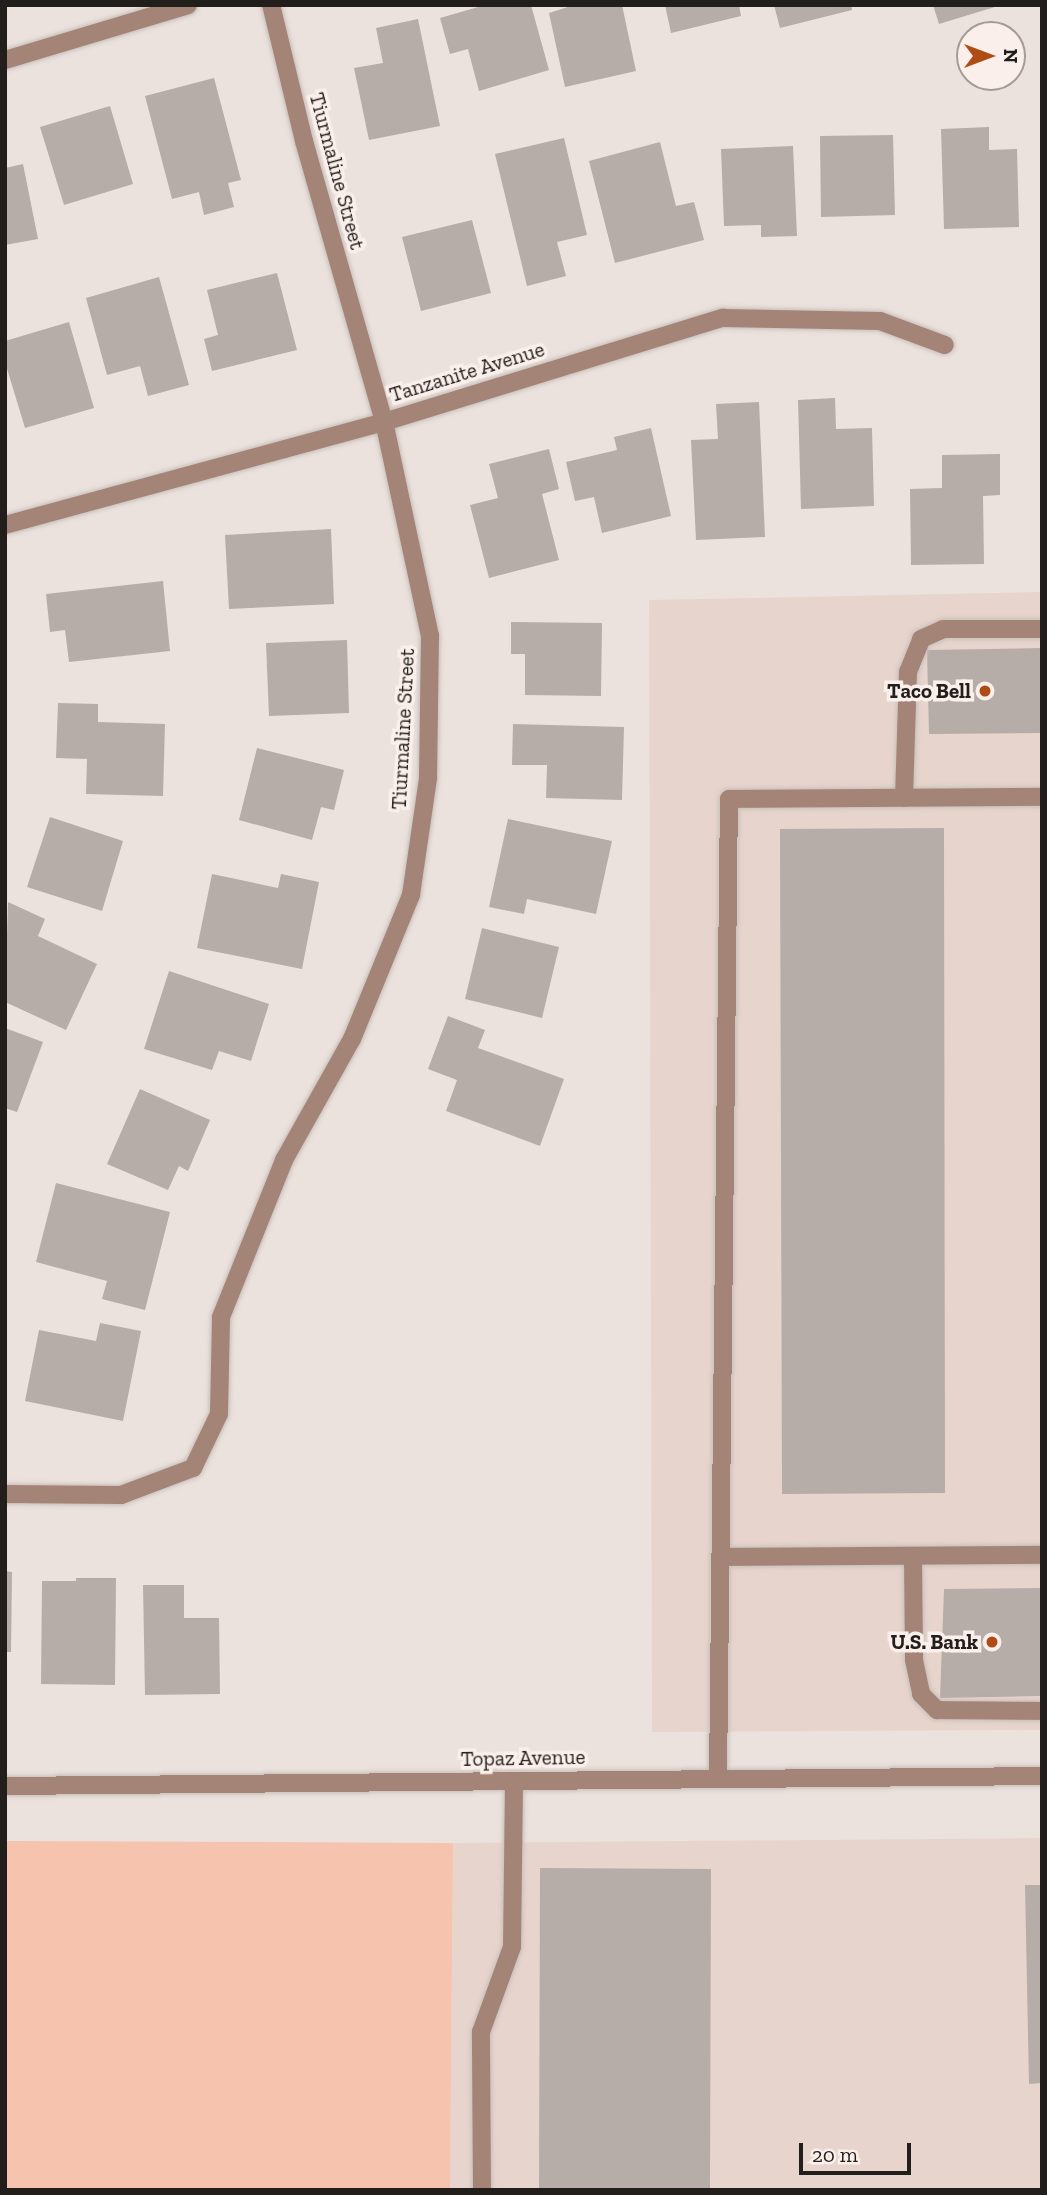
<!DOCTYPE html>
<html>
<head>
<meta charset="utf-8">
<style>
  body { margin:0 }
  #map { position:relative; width:1047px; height:2195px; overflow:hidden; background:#ece2dd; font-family:"Zilla Slab",serif }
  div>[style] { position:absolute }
  .built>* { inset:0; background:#e7d5cd }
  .green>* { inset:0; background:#f5c3ae }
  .building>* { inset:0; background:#b6aca8 }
  .roads { filter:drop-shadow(0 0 2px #c8bfba) drop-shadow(0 0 2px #c8bfba) }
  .minor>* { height:18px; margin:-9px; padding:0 9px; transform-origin:9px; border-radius:9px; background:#a48476 }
  .dots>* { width:19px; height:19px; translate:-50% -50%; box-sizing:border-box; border:4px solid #faefeb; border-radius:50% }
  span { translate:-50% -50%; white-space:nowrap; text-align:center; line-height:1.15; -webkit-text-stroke:7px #faefeb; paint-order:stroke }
  .street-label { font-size:21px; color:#221e1c }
  .poi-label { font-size:21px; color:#221e1c; font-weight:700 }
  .right { translate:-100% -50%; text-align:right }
  .frame { position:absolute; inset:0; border:7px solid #221e1c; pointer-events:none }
  .north { position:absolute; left:956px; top:21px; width:70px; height:70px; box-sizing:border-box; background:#faefeb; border:2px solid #a49b98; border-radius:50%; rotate:90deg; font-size:19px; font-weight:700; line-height:28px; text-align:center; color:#221e1c }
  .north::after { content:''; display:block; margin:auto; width:24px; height:32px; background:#af4c14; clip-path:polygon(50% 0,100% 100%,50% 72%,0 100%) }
  .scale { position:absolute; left:799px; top:2143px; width:112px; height:32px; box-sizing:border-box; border:4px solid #221e1c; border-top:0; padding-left:9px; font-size:21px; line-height:24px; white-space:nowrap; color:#221e1c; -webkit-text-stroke:5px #faefeb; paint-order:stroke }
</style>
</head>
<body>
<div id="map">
  <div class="built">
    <i style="clip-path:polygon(1042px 592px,1042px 1730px,652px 1732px,649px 600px)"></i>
    <i style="clip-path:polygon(1042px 1838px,1042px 2190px,450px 2190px,453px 1843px)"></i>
  </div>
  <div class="green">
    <i style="clip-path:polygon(5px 1841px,453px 1843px,450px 2190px,5px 2190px)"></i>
  </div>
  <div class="building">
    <i style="clip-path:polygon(485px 5px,531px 5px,549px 70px,479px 91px,468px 49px,450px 54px,440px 18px)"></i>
    <i style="clip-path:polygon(574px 5px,622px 5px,636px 71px,565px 87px,549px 13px)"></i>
    <i style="clip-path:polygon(665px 5px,739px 5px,741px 16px,671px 33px)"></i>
    <i style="clip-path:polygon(774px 5px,851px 5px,852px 10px,780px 28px)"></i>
    <i style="clip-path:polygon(933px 5px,997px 5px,998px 6px,939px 24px)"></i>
    <i style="clip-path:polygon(418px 19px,440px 126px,369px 140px,354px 68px,383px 63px,376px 28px)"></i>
    <i style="clip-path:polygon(214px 78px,241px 180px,228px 183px,234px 207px,204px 215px,199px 192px,172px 199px,145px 96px)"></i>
    <i style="clip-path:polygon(110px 106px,133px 184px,64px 205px,40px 127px)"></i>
    <i style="clip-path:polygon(989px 127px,989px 150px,1017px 149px,1019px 227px,944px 229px,941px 129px)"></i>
    <i style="clip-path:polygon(893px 135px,895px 215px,821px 217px,820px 136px)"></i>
    <i style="clip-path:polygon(564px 138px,587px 235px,557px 242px,566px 276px,527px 286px,495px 154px)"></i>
    <i style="clip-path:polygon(660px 142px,676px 206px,694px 202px,704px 240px,615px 263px,589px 161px)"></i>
    <i style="clip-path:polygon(793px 146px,797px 236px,761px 237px,761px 225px,724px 226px,721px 149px)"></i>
    <i style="clip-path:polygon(23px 164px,38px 239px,5px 245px,5px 168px)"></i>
    <i style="clip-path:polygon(472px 220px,491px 293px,421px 311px,402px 237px)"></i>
    <i style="clip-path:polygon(277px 273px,297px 350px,212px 371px,204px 339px,218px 335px,207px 290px)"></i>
    <i style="clip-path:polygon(159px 277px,189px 385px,148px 396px,140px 366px,107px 375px,86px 298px)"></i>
    <i style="clip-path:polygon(69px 322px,94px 408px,25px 428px,5px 362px,5px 341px)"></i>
    <i style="clip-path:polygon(835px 398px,836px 429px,872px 428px,874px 506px,801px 509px,798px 400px)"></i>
    <i style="clip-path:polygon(759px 402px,765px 537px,696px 540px,691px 440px,718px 439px,716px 404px)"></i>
    <i style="clip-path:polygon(651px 428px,671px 516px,602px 533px,594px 497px,575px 501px,566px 462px,617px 450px,614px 437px)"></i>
    <i style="clip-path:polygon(549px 449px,559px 489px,542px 494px,559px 560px,489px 578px,470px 505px,498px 498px,489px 464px)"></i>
    <i style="clip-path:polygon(1000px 454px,1000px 495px,983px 496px,984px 564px,911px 565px,910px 489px,942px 488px,942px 455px)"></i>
    <i style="clip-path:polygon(331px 529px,334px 604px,229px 609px,225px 535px)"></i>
    <i style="clip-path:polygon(163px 581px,170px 651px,69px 662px,65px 630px,50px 632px,46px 594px)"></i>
    <i style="clip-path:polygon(511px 622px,602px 623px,601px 696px,525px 695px,525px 654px,511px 654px)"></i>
    <i style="clip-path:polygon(347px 640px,349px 713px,269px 716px,266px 643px)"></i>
    <i style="clip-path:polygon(1042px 648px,1042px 733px,929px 734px,927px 650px)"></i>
    <i style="clip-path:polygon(58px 703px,98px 704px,98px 722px,165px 724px,163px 796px,86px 794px,87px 759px,56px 758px)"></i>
    <i style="clip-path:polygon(513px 724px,624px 727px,622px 800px,546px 798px,547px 765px,512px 765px)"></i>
    <i style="clip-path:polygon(257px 748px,344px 770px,334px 810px,321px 807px,312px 840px,239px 820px)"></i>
    <i style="clip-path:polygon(50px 817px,123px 841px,102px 911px,27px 887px)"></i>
    <i style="clip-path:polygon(508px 819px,612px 841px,596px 914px,527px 899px,524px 914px,489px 907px)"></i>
    <i style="clip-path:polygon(944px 828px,945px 1493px,782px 1494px,780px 829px)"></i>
    <i style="clip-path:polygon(212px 874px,278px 888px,281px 874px,319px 882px,302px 969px,197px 948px)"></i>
    <i style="clip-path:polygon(8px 902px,45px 919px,38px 936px,97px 964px,66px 1030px,5px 1002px)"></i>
    <i style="clip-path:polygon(482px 928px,559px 947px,542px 1018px,465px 999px)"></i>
    <i style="clip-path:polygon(169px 971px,269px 1004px,251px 1061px,219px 1051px,212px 1070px,144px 1049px)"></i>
    <i style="clip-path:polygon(448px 1016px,485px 1030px,478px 1048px,564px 1079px,540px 1146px,446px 1111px,457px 1080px,428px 1069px)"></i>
    <i style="clip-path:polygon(5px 1028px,43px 1042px,17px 1112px,5px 1108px)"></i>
    <i style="clip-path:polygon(140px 1089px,210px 1120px,188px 1171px,179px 1166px,168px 1190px,107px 1164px)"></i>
    <i style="clip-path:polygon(56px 1183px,170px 1212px,145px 1310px,102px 1299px,107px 1281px,36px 1262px)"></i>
    <i style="clip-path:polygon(100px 1323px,141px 1331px,123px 1421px,25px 1401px,39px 1330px,96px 1341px)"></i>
    <i style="clip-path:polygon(5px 1571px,12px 1572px,11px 1652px,5px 1652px)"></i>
    <i style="clip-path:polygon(76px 1578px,116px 1578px,115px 1685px,41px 1684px,42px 1581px,76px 1581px)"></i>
    <i style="clip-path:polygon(143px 1585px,184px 1585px,184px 1618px,219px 1618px,220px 1694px,145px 1695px)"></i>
    <i style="clip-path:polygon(1042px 1588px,1042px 1696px,940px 1698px,944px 1589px)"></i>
    <i style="clip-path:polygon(540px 1868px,711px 1869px,710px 2190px,539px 2190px)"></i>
    <i style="clip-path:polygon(1025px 1885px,1042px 1885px,1042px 2083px,1029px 2084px)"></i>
  </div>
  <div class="roads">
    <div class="minor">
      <i style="left:5px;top:60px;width:191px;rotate:-16.7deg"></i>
      <i style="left:5px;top:525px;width:393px;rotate:-15.2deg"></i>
      <i style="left:384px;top:422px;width:355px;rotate:-17.1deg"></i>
      <i style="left:723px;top:318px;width:157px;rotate:1.1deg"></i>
      <i style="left:880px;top:321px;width:69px;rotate:20.3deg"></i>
      <i style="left:904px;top:798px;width:126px;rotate:-88.2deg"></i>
      <i style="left:908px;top:672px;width:35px;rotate:-68deg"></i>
      <i style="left:921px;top:639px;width:24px;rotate:-24deg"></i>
      <i style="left:943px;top:629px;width:99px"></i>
      <i style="left:5px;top:1494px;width:116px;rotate:0.5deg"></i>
      <i style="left:121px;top:1495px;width:77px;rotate:-20.6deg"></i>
      <i style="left:193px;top:1468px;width:60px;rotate:-64.3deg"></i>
      <i style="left:219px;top:1414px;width:97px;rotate:-88.8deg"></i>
      <i style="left:221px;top:1317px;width:169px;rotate:-68.1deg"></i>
      <i style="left:284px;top:1160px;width:139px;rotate:-60.7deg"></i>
      <i style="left:352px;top:1039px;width:156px;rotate:-67.7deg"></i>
      <i style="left:411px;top:895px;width:118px;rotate:-81.7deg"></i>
      <i style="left:428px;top:778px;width:142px;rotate:-89.2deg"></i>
      <i style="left:430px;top:636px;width:219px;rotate:-102.1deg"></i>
      <i style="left:384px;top:422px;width:292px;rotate:-105.9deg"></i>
      <i style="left:304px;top:141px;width:140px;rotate:-103.6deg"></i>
      <i style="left:721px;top:1557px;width:321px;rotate:-0.4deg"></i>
      <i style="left:913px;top:1558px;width:102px;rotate:89.4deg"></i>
      <i style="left:914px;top:1660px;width:35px;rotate:78deg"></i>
      <i style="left:921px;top:1694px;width:23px;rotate:45deg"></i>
      <i style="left:937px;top:1710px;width:105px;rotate:0.5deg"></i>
      <i style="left:718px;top:1779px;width:980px;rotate:-89.36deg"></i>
      <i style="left:729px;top:799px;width:313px;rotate:-0.4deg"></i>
      <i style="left:5px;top:1786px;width:1037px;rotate:-0.55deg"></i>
      <i style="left:482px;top:2190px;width:158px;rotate:-90.4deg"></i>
      <i style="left:481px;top:2032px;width:90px;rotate:-70deg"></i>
      <i style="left:512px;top:1947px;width:166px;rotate:-89.3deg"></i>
    </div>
  </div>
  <div class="dots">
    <i style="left:985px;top:691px;background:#af4c14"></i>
    <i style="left:992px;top:1642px;background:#af4c14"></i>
  </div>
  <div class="street-label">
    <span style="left:337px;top:171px;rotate:75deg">Tiurmaline Street</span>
    <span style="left:467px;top:372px;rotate:-17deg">Tanzanite Avenue</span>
    <span style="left:403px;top:729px;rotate:-87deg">Tiurmaline Street</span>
    <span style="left:523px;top:1758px;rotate:-1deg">Topaz Avenue</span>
  </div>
  <div class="poi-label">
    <span class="right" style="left:971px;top:691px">Taco Bell</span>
    <span class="right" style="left:978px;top:1642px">U.S. Bank</span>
  </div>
  <div class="frame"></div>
  <div class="north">N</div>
  <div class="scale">20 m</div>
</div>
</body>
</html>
